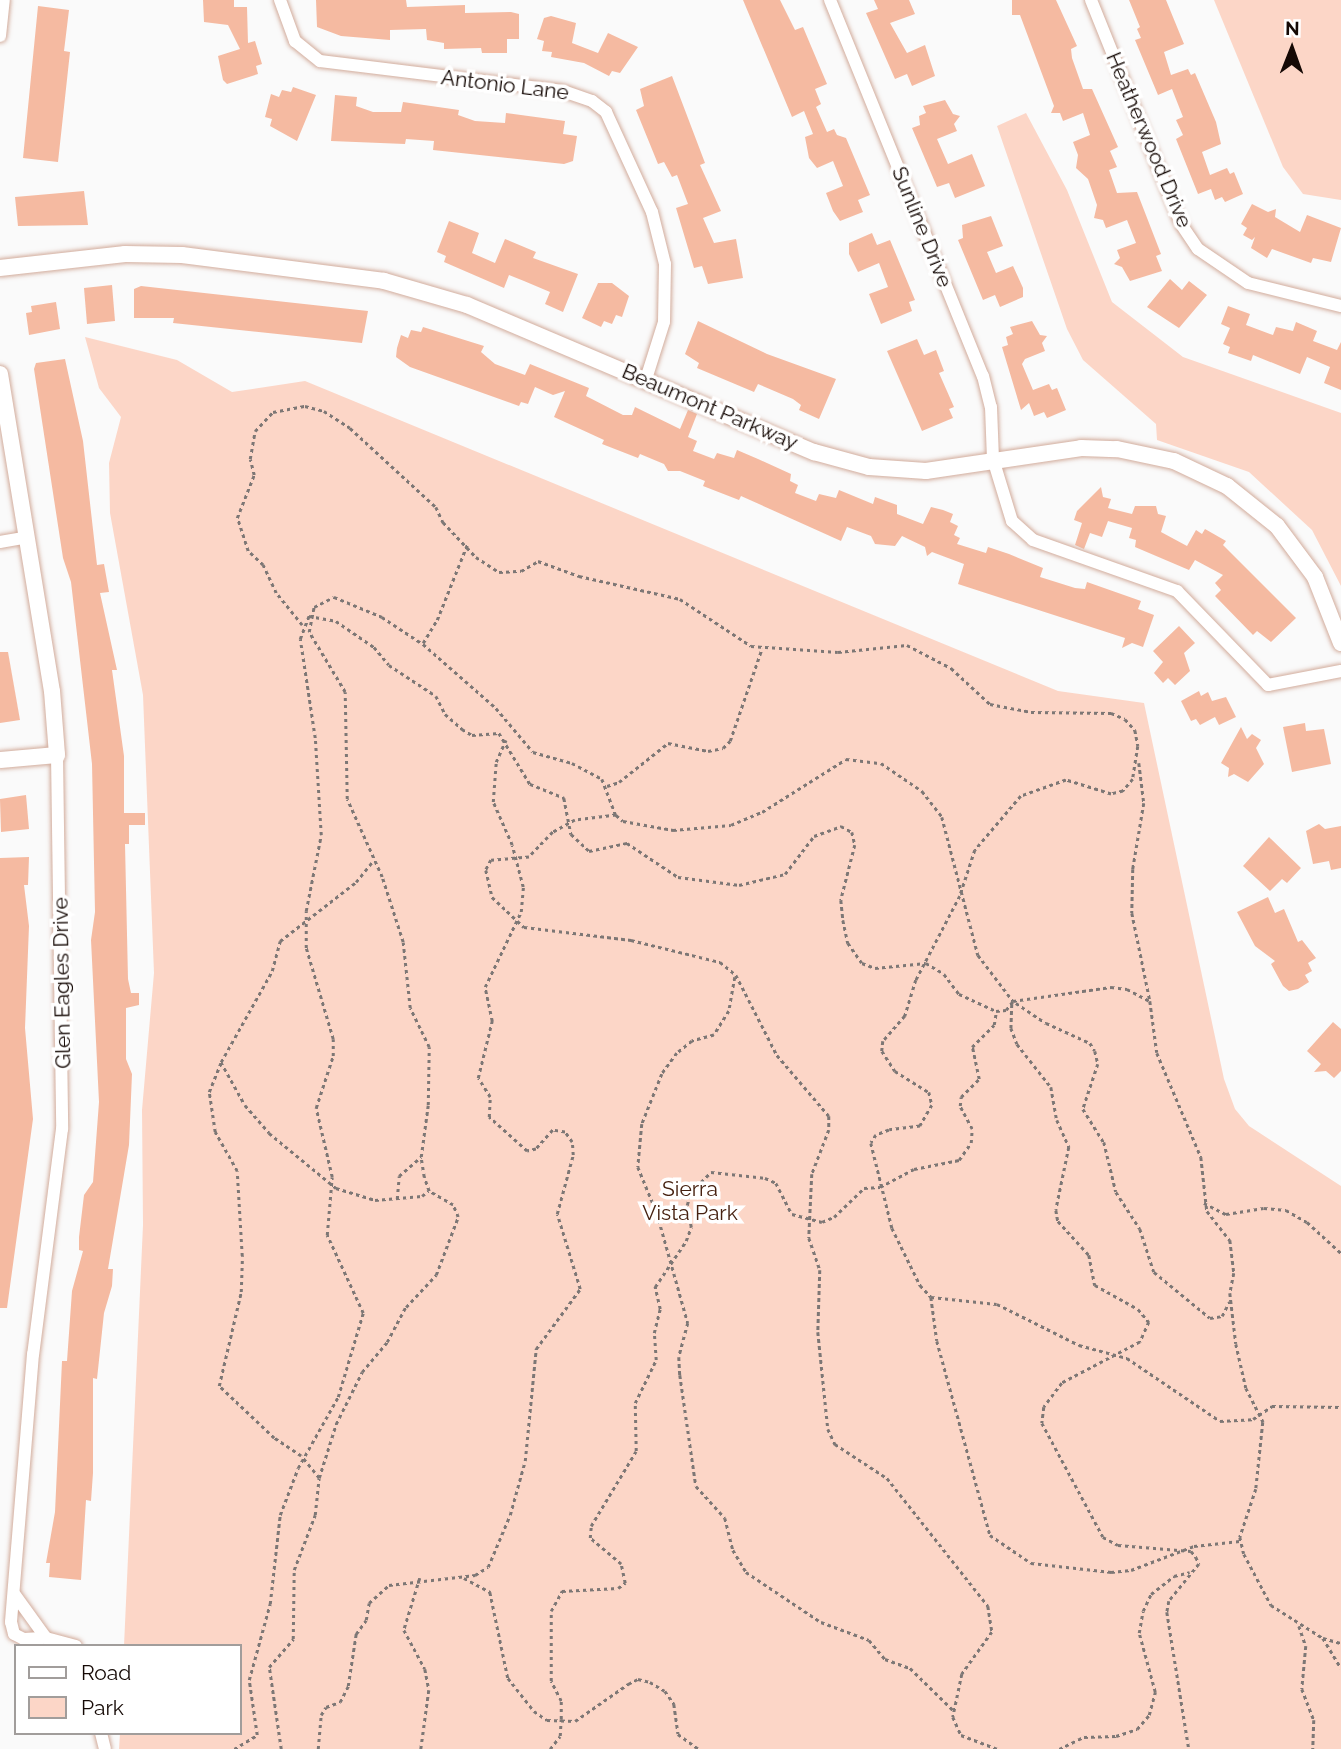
<!DOCTYPE html>
<html>
<head>
<meta charset="utf-8">
<style>
  body { margin:0 }
  #map { position:relative; width:1341px; height:1749px; overflow:hidden; background:#fafafa; font-family:Raleway,sans-serif }
  div>[style] { position:absolute }
  .green>* { inset:0; background:#fcd6c7 }
  .building>* { inset:0; background:#f5baa1 }
  .path>* { height:2.5px; margin-top:-1.25px; transform-origin:0; background:repeating-linear-gradient(90deg,#7d7775 0 3.5px,transparent 0 7px) }
  .roads { filter:drop-shadow(0 0 2px #d2ac9c) drop-shadow(0 0 2px #d2ac9c) }
  .minor>* { height:12px; margin:-6px; padding:0 6px; transform-origin:6px; border-radius:6px; background:#fff }
  .tertiary>* { height:16px; margin:-8px; padding:0 8px; transform-origin:8px; border-radius:8px; background:#fff }
  span { translate:-50% -50%; white-space:nowrap; text-align:center; line-height:1.15; -webkit-text-stroke:7px #fff; paint-order:stroke }
  .street-label { font-size:21px; color:#150905 }
  .park-label { font-size:21px; color:#462110 }
  .legend { position:absolute; left:14px; top:1644px; width:228px; height:91px; box-sizing:border-box; background:#fff; border:2px solid #a19d9b; margin:0; padding:9px 12px; list-style:none; font-size:21px; color:#150905 }
  .legend li { display:flex; align-items:center; gap:14px; height:35px }
  .legend b { width:35px; border:2px solid #a19d9b }
  .north { position:absolute; left:1257px; top:14px; width:70px; height:70px; -webkit-text-stroke:5px #fff; paint-order:stroke; rotate:1deg; font-size:19px; font-weight:700; line-height:28px; text-align:center; color:#150905 }
  .north::after { content:''; display:block; margin:auto; width:24px; height:32px; background:#150905; clip-path:polygon(50% 0,100% 100%,50% 72%,0 100%) }
</style>
</head>
<body>
<div id="map">
  <div class="green">
    <i style="clip-path:polygon(1214px 0,1341px 0,1341px 200px,1303px 194px,1283px 167px)"></i>
    <i style="clip-path:polygon(1026px 113px,1067px 190px,1112px 302px,1183px 357px,1341px 413px,1341px 586px,1312px 530px,1249px 472px,1157px 440px,1156px 424px,1083px 360px,1067px 329px,997px 126px)"></i>
    <i style="clip-path:polygon(85px 337px,177px 360px,232px 392px,305px 381px,1058px 691px,1144px 703px,1224px 1079px,1235px 1109px,1249px 1126px,1341px 1186px,1341px 1749px,119px 1749px,120px 1733px,240px 1733px,240px 1646px,124px 1646px,143px 1225px,142px 1110px,154px 973px,143px 695px,110px 513px,109px 463px,121px 417px,99px 388px)"></i>
  </div>
  <div class="building">
    <i style="clip-path:polygon(203px 0,234px 0,234px 7px,247px 7px,248px 43px,255px 41px,262px 64px,256px 66px,258px 74px,227px 84px,223px 80px,218px 56px,240px 49px,228px 25px,204px 22px)"></i>
    <i style="clip-path:polygon(316px 0,406px 0,407px 7px,465px 5px,465px 13px,511px 12px,519px 14px,519px 39px,507px 39px,507px 53px,482px 53px,481px 48px,444px 49px,444px 43px,427px 40px,426px 29px,390px 30px,390px 40px,341px 36px,317px 27px)"></i>
    <i style="clip-path:polygon(743px 0,780px 0,795px 30px,803px 27px,827px 84px,815px 89px,821px 104px,816px 107px,827px 132px,834px 129px,837px 135px,846px 138px,870px 195px,858px 200px,863px 212px,840px 221px,833px 211px,826px 193px,843px 186px,833px 161px,817px 168px,809px 158px,805px 137px,813px 134px,804px 111px,792px 117px)"></i>
    <i style="clip-path:polygon(874px 0,909px 0,915px 14px,890px 23px,907px 53px,925px 45px,935px 76px,912px 86px,907px 74px,895px 79px,866px 13px,878px 9px)"></i>
    <i style="clip-path:polygon(1012px 0,1056px 0,1077px 46px,1071px 49px,1072px 58px,1083px 89px,1092px 89px,1118px 147px,1110px 151px,1117px 167px,1109px 170px,1117px 193px,1137px 192px,1161px 254px,1156px 256px,1162px 271px,1130px 281px,1122px 267px,1114px 264px,1120px 258px,1117px 250px,1136px 243px,1127px 220px,1106px 228px,1103px 220px,1094px 218px,1097px 205px,1088px 179px,1076px 168px,1078px 155px,1073px 142px,1090px 135px,1083px 113px,1063px 121px,1060px 113px,1051px 113px,1054px 106px,1020px 15px,1012px 15px)"></i>
    <i style="clip-path:polygon(1129px 0,1166px 0,1184px 44px,1164px 52px,1171px 75px,1188px 69px,1191px 75px,1195px 73px,1216px 122px,1221px 144px,1202px 152px,1210px 175px,1227px 168px,1230px 174px,1234px 172px,1243px 194px,1225px 202px,1222px 197px,1215px 200px,1211px 189px,1198px 194px,1176px 139px,1183px 135px,1176px 120px,1183px 117px,1172px 89px,1158px 95px,1135px 40px,1141px 38px,1137px 29px,1140px 27px)"></i>
    <i style="clip-path:polygon(38px 6px,69px 10px,64px 51px,70px 52px,58px 162px,23px 158px)"></i>
    <i style="clip-path:polygon(551px 16px,576px 23px,572px 43px,598px 53px,608px 33px,638px 47px,620px 73px,612px 71px,609px 76px,584px 63px,551px 57px,552px 52px,542px 51px,544px 41px,537px 39px,544px 18px)"></i>
    <i style="clip-path:polygon(672px 76px,705px 163px,700px 165px,721px 211px,703px 218px,714px 243px,736px 239px,743px 278px,708px 284px,702px 266px,694px 268px,676px 208px,688px 204px,677px 175px,672px 177px,664px 162px,658px 164px,636px 110px,644px 106px,640px 89px)"></i>
    <i style="clip-path:polygon(293px 87px,316px 95px,297px 141px,270px 126px,272px 119px,265px 117px,271px 94px,279px 97px,282px 90px,291px 92px)"></i>
    <i style="clip-path:polygon(335px 95px,357px 97px,356px 106px,373px 112px,401px 112px,403px 102px,459px 110px,458px 115px,475px 121px,505px 123px,506px 113px,565px 121px,563px 134px,577px 136px,573px 161px,564px 164px,433px 150px,434px 141px,406px 139px,405px 144px,331px 141px)"></i>
    <i style="clip-path:polygon(945px 100px,953px 114px,960px 116px,954px 124px,957px 131px,937px 139px,948px 164px,972px 154px,985px 186px,955px 198px,949px 183px,937px 187px,912px 128px,920px 125px,919px 116px,926px 113px,923px 106px)"></i>
    <i style="clip-path:polygon(84px 191px,88px 225px,18px 226px,15px 197px)"></i>
    <i style="clip-path:polygon(1252px 204px,1268px 212px,1276px 209px,1275px 217px,1300px 232px,1307px 215px,1341px 228px,1331px 262px,1313px 258px,1311px 263px,1272px 249px,1267px 258px,1251px 248px,1255px 237px,1252px 240px,1243px 235px,1247px 228px,1241px 224px)"></i>
    <i style="clip-path:polygon(991px 216px,1003px 246px,987px 252px,996px 273px,1013px 266px,1023px 288px,1023px 297px,1000px 307px,995px 295px,983px 300px,958px 240px,963px 238px,962px 225px)"></i>
    <i style="clip-path:polygon(449px 221px,479px 233px,472px 253px,495px 263px,505px 239px,536px 252px,533px 258px,578px 274px,563px 312px,545px 304px,550px 292px,524px 281px,509px 275px,504px 288px,444px 262px,446px 256px,437px 252px)"></i>
    <i style="clip-path:polygon(872px 233px,877px 245px,890px 240px,915px 300px,909px 302px,912px 311px,881px 324px,869px 294px,888px 287px,879px 263px,858px 272px,849px 254px,849px 243px)"></i>
    <i style="clip-path:polygon(1170px 279px,1182px 290px,1189px 281px,1207px 295px,1179px 328px,1147px 307px)"></i>
    <i style="clip-path:polygon(598px 283px,612px 283px,629px 296px,622px 317px,616px 315px,612px 324px,604px 321px,601px 327px,582px 318px)"></i>
    <i style="clip-path:polygon(112px 285px,115px 321px,87px 324px,84px 288px)"></i>
    <i style="clip-path:polygon(141px 286px,368px 311px,362px 343px,173px 323px,174px 318px,134px 318px,134px 289px)"></i>
    <i style="clip-path:polygon(56px 302px,60px 329px,29px 335px,26px 313px,32px 312px,31px 306px)"></i>
    <i style="clip-path:polygon(1228px 306px,1250px 314px,1246px 325px,1273px 335px,1276px 327px,1293px 331px,1296px 322px,1317px 331px,1313px 341px,1337px 350px,1341px 342px,1341px 390px,1324px 383px,1330px 367px,1307px 357px,1300px 374px,1253px 355px,1251px 361px,1228px 353px,1230px 347px,1223px 344px,1230px 328px,1221px 324px)"></i>
    <i style="clip-path:polygon(698px 321px,767px 354px,836px 379px,819px 419px,799px 410px,801px 405px,793px 399px,758px 384px,754px 392px,697px 368px,699px 363px,685px 354px)"></i>
    <i style="clip-path:polygon(1032px 321px,1040px 335px,1047px 336px,1042px 343px,1045px 351px,1025px 359px,1022px 364px,1033px 390px,1049px 384px,1052px 390px,1057px 388px,1066px 410px,1047px 418px,1044px 412px,1034px 416px,1029px 403px,1021px 410px,1002px 347px,1008px 345px,1006px 337px,1013px 334px,1010px 327px)"></i>
    <i style="clip-path:polygon(423px 327px,484px 346px,481px 352px,495px 364px,525px 375px,530px 364px,589px 388px,586px 396px,623px 415px,632px 415px,635px 407px,680px 429px,688px 410px,697px 414px,688px 437px,697px 441px,693px 451px,714px 459px,717px 453px,734px 458px,737px 450px,758px 459px,791px 474px,790px 481px,798px 485px,795px 493px,816px 501px,819px 494px,836px 498px,839px 490px,873px 504px,875px 497px,897px 505px,897px 514px,923px 524px,931px 507px,943px 510px,953px 514px,950px 522px,958px 526px,954px 535px,960px 538px,957px 544px,986px 553px,988px 547px,1009px 554px,1043px 568px,1040px 577px,1075px 588px,1085px 589px,1087px 582px,1141px 601px,1138px 609px,1154px 615px,1143px 647px,1132px 643px,1122px 648px,1125px 638px,958px 584px,964px 564px,932px 552px,927px 556px,925px 547px,902px 536px,895px 546px,875px 544px,871px 536px,847px 527px,841px 541px,741px 496px,739px 500px,703px 486px,705px 481px,680px 471px,668px 471px,664px 464px,640px 454px,638px 458px,602px 444px,604px 440px,554px 417px,565px 391px,553px 395px,535px 387px,528px 404px,521px 402px,519px 406px,410px 367px,396px 357px,397px 348px,401px 335px,408px 338px,411px 330px,421px 332px)"></i>
    <i style="clip-path:polygon(917px 339px,924px 355px,936px 350px,944px 371px,939px 373px,954px 407px,949px 409px,953px 418px,922px 431px,887px 351px)"></i>
    <i style="clip-path:polygon(65px 359px,83px 441px,97px 565px,104px 564px,109px 592px,100px 593px,117px 670px,112px 670px,124px 756px,124px 813px,145px 813px,145px 825px,129px 825px,129px 844px,125px 844px,128px 979px,131px 993px,139px 993px,139px 1005px,126px 1008px,126px 1059px,132px 1074px,129px 1145px,108px 1269px,113px 1269px,112px 1286px,104px 1313px,97px 1379px,93px 1378px,93px 1473px,91px 1501px,86px 1500px,81px 1580px,49px 1577px,50px 1563px,46px 1563px,55px 1512px,62px 1361px,67px 1361px,72px 1291px,83px 1251px,79px 1250px,79px 1237px,84px 1195px,93px 1182px,99px 1102px,91px 940px,95px 912px,92px 764px,71px 582px,63px 558px,34px 369px,36px 363px)"></i>
    <i style="clip-path:polygon(1101px 487px,1103px 497px,1111px 499px,1108px 508px,1132px 514px,1135px 506px,1156px 506px,1158px 514px,1166px 516px,1161px 532px,1187px 546px,1196px 530px,1202px 534px,1205px 529px,1226px 541px,1223px 545px,1296px 618px,1271px 642px,1257px 631px,1253px 635px,1215px 596px,1221px 590px,1215px 583px,1223px 575px,1195px 560px,1189px 570px,1135px 547px,1136px 540px,1129px 538px,1132px 528px,1108px 521px,1102px 537px,1090px 533px,1084px 549px,1075px 545px,1082px 523px,1074px 520px,1077px 511px)"></i>
    <i style="clip-path:polygon(1179px 626px,1195px 643px,1184px 653px,1190px 671px,1175px 685px,1168px 678px,1163px 683px,1154px 673px,1163px 662px,1153px 651px)"></i>
    <i style="clip-path:polygon(0 652px,8px 652px,20px 720px,0 723px)"></i>
    <i style="clip-path:polygon(1199px 691px,1201px 696px,1208px 692px,1212px 701px,1226px 697px,1236px 717px,1219px 725px,1215px 717px,1200px 725px,1196px 719px,1191px 721px,1181px 701px)"></i>
    <i style="clip-path:polygon(1305px 723px,1306px 731px,1324px 729px,1331px 764px,1292px 772px,1283px 727px)"></i>
    <i style="clip-path:polygon(1241px 727px,1247px 739px,1252px 734px,1261px 740px,1256px 748px,1264px 764px,1248px 782px,1234px 774px,1228px 777px,1229px 768px,1221px 763px)"></i>
    <i style="clip-path:polygon(26px 795px,29px 829px,1px 832px,0 799px)"></i>
    <i style="clip-path:polygon(1319px 824px,1325px 829px,1341px 826px,1341px 868px,1331px 870px,1329px 861px,1313px 864px,1306px 831px)"></i>
    <i style="clip-path:polygon(1269px 837px,1301px 868px,1287px 883px,1282px 879px,1270px 891px,1243px 866px)"></i>
    <i style="clip-path:polygon(29px 857px,28px 885px,24px 885px,29px 926px,25px 1028px,33px 1119px,7px 1308px,0 1308px,0 858px)"></i>
    <i style="clip-path:polygon(1268px 897px,1275px 913px,1284px 909px,1298px 942px,1302px 940px,1316px 958px,1308px 963px,1312px 971px,1305px 975px,1309px 982px,1298px 989px,1289px 991px,1283px 986px,1271px 964px,1275px 961px,1255px 946px,1237px 912px)"></i>
    <i style="clip-path:polygon(1333px 1022px,1341px 1029px,1341px 1071px,1334px 1078px,1326px 1071px,1314px 1072px,1321px 1064px,1307px 1051px)"></i>
  </div>
  <div class="path">
    <i style="left:302px;top:625px;width:41px;rotate:-129.1deg"></i>
    <i style="left:276px;top:593px;width:31px;rotate:-115deg"></i>
    <i style="left:263px;top:565px;width:21px;rotate:-137deg"></i>
    <i style="left:248px;top:551px;width:35px;rotate:-108deg"></i>
    <i style="left:237px;top:518px;width:46px;rotate:-68.4deg"></i>
    <i style="left:254px;top:475px;width:16px;rotate:-104deg"></i>
    <i style="left:250px;top:459px;width:28px;rotate:-80deg"></i>
    <i style="left:255px;top:431px;width:26px;rotate:-47deg"></i>
    <i style="left:273px;top:412px;width:33px;rotate:-11deg"></i>
    <i style="left:305px;top:406px;width:20px;rotate:15deg"></i>
    <i style="left:324px;top:411px;width:31px;rotate:33deg"></i>
    <i style="left:350px;top:428px;width:117px;rotate:42.6deg"></i>
    <i style="left:436px;top:507px;width:17px;rotate:65deg"></i>
    <i style="left:443px;top:522px;width:48px;rotate:46.7deg"></i>
    <i style="left:476px;top:557px;width:27px;rotate:33deg"></i>
    <i style="left:499px;top:572px;width:22px;rotate:-3deg"></i>
    <i style="left:521px;top:571px;width:20px;rotate:-30deg"></i>
    <i style="left:538px;top:561px;width:44px;rotate:20.1deg"></i>
    <i style="left:579px;top:576px;width:104px;rotate:12.8deg"></i>
    <i style="left:680px;top:599px;width:85px;rotate:33.5deg"></i>
    <i style="left:751px;top:646px;width:87px;rotate:3.9deg"></i>
    <i style="left:838px;top:652px;width:69px;rotate:-5.8deg"></i>
    <i style="left:907px;top:645px;width:50px;rotate:27.6deg"></i>
    <i style="left:951px;top:668px;width:53px;rotate:42.7deg"></i>
    <i style="left:990px;top:704px;width:42px;rotate:11deg"></i>
    <i style="left:1031px;top:712px;width:80px;rotate:0.7deg"></i>
    <i style="left:1111px;top:713px;width:15px;rotate:23deg"></i>
    <i style="left:1125px;top:719px;width:15px;rotate:48deg"></i>
    <i style="left:1135px;top:730px;width:16px;rotate:79deg"></i>
    <i style="left:1138px;top:746px;width:33px;rotate:99deg"></i>
    <i style="left:1133px;top:779px;width:16px;rotate:130deg"></i>
    <i style="left:1123px;top:791px;width:12px;rotate:166deg"></i>
    <i style="left:1111px;top:794px;width:47px;rotate:-162.7deg"></i>
    <i style="left:1066px;top:780px;width:48px;rotate:160.4deg"></i>
    <i style="left:1021px;top:796px;width:71px;rotate:130.4deg"></i>
    <i style="left:975px;top:850px;width:48px;rotate:108.1deg"></i>
    <i style="left:960px;top:896px;width:95px;rotate:117.6deg"></i>
    <i style="left:916px;top:980px;width:38px;rotate:107deg"></i>
    <i style="left:905px;top:1016px;width:33px;rotate:131deg"></i>
    <i style="left:883px;top:1041px;width:10px;rotate:96deg"></i>
    <i style="left:882px;top:1051px;width:24px;rotate:57deg"></i>
    <i style="left:895px;top:1071px;width:40px;rotate:32deg"></i>
    <i style="left:929px;top:1092px;width:13px;rotate:77deg"></i>
    <i style="left:932px;top:1105px;width:24px;rotate:120deg"></i>
    <i style="left:920px;top:1126px;width:31px;rotate:173deg"></i>
    <i style="left:889px;top:1130px;width:14px;rotate:159deg"></i>
    <i style="left:876px;top:1135px;width:9px;rotate:122deg"></i>
    <i style="left:871px;top:1143px;width:88px;rotate:76.1deg"></i>
    <i style="left:892px;top:1228px;width:64px;rotate:63.8deg"></i>
    <i style="left:920px;top:1285px;width:16px;rotate:47deg"></i>
    <i style="left:931px;top:1297px;width:66px;rotate:6.1deg"></i>
    <i style="left:997px;top:1304px;width:92px;rotate:26.6deg"></i>
    <i style="left:1079px;top:1345px;width:50px;rotate:15.2deg"></i>
    <i style="left:1127px;top:1358px;width:112px;rotate:34.1deg"></i>
    <i style="left:1220px;top:1421px;width:33px;rotate:-3deg"></i>
    <i style="left:1253px;top:1419px;width:23px;rotate:-34deg"></i>
    <i style="left:1272px;top:1406px;width:69px;rotate:0.8deg"></i>
    <i style="left:423px;top:643px;width:27px;rotate:-59deg"></i>
    <i style="left:437px;top:620px;width:81px;rotate:-68.2deg"></i>
    <i style="left:1139px;top:763px;width:40px;rotate:82.9deg"></i>
    <i style="left:1144px;top:803px;width:67px;rotate:99.5deg"></i>
    <i style="left:1133px;top:869px;width:44px;rotate:91.3deg"></i>
    <i style="left:1132px;top:913px;width:90px;rotate:78.4deg"></i>
    <i style="left:607px;top:786px;width:13px;rotate:-18deg"></i>
    <i style="left:619px;top:782px;width:63px;rotate:-38.5deg"></i>
    <i style="left:668px;top:743px;width:41px;rotate:11.3deg"></i>
    <i style="left:708px;top:751px;width:15px;rotate:-11deg"></i>
    <i style="left:723px;top:748px;width:10px;rotate:-45deg"></i>
    <i style="left:730px;top:741px;width:98px;rotate:-71deg"></i>
    <i style="left:616px;top:815px;width:41px;rotate:173deg"></i>
    <i style="left:575px;top:820px;width:25px;rotate:151deg"></i>
    <i style="left:553px;top:832px;width:35px;rotate:134deg"></i>
    <i style="left:529px;top:857px;width:38px;rotate:175deg"></i>
    <i style="left:491px;top:860px;width:11px;rotate:117deg"></i>
    <i style="left:486px;top:870px;width:28px;rotate:77deg"></i>
    <i style="left:492px;top:897px;width:44px;rotate:43.2deg"></i>
    <i style="left:524px;top:927px;width:108px;rotate:6.9deg"></i>
    <i style="left:631px;top:940px;width:92px;rotate:13.9deg"></i>
    <i style="left:720px;top:962px;width:21px;rotate:39deg"></i>
    <i style="left:736px;top:975px;width:90px;rotate:62.9deg"></i>
    <i style="left:777px;top:1055px;width:80px;rotate:49.6deg"></i>
    <i style="left:829px;top:1116px;width:14px;rotate:90deg"></i>
    <i style="left:829px;top:1130px;width:47px;rotate:111.1deg"></i>
    <i style="left:812px;top:1174px;width:64px;rotate:92.7deg"></i>
    <i style="left:809px;top:1238px;width:34px;rotate:71deg"></i>
    <i style="left:820px;top:1270px;width:62px;rotate:91.8deg"></i>
    <i style="left:818px;top:1332px;width:98px;rotate:84.1deg"></i>
    <i style="left:828px;top:1429px;width:17px;rotate:65deg"></i>
    <i style="left:835px;top:1444px;width:62px;rotate:33.2deg"></i>
    <i style="left:887px;top:1478px;width:163px;rotate:51.7deg"></i>
    <i style="left:988px;top:1606px;width:26px;rotate:81deg"></i>
    <i style="left:992px;top:1632px;width:52px;rotate:125.5deg"></i>
    <i style="left:962px;top:1674px;width:44px;rotate:101.8deg"></i>
    <i style="left:953px;top:1717px;width:20px;rotate:66deg"></i>
    <i style="left:961px;top:1735px;width:39px;rotate:21deg"></i>
    <i style="left:735px;top:977px;width:35px;rotate:100deg"></i>
    <i style="left:729px;top:1011px;width:28px;rotate:122deg"></i>
    <i style="left:714px;top:1035px;width:23px;rotate:165deg"></i>
    <i style="left:692px;top:1041px;width:19px;rotate:141deg"></i>
    <i style="left:677px;top:1053px;width:26px;rotate:126deg"></i>
    <i style="left:662px;top:1074px;width:54px;rotate:111.8deg"></i>
    <i style="left:642px;top:1124px;width:43px;rotate:95.3deg"></i>
    <i style="left:638px;top:1167px;width:50px;rotate:67.6deg"></i>
    <i style="left:657px;top:1213px;width:114px;rotate:74.3deg"></i>
    <i style="left:688px;top:1323px;width:35px;rotate:105deg"></i>
    <i style="left:679px;top:1357px;width:18px;rotate:87deg"></i>
    <i style="left:680px;top:1375px;width:112px;rotate:81.8deg"></i>
    <i style="left:696px;top:1486px;width:43px;rotate:47.8deg"></i>
    <i style="left:725px;top:1518px;width:33px;rotate:76deg"></i>
    <i style="left:733px;top:1550px;width:26px;rotate:59deg"></i>
    <i style="left:746px;top:1572px;width:90px;rotate:33.7deg"></i>
    <i style="left:821px;top:1622px;width:51px;rotate:20.6deg"></i>
    <i style="left:869px;top:1640px;width:25px;rotate:50deg"></i>
    <i style="left:885px;top:1659px;width:27px;rotate:20deg"></i>
    <i style="left:910px;top:1668px;width:60px;rotate:44.3deg"></i>
    <i style="left:1016px;top:1003px;width:36px;rotate:34deg"></i>
    <i style="left:1046px;top:1023px;width:48px;rotate:24.4deg"></i>
    <i style="left:1090px;top:1043px;width:9px;rotate:58deg"></i>
    <i style="left:1095px;top:1051px;width:13px;rotate:77deg"></i>
    <i style="left:1098px;top:1064px;width:47px;rotate:108.4deg"></i>
    <i style="left:1083px;top:1109px;width:39px;rotate:58deg"></i>
    <i style="left:1104px;top:1142px;width:51px;rotate:76.5deg"></i>
    <i style="left:1116px;top:1192px;width:44px;rotate:57deg"></i>
    <i style="left:1140px;top:1229px;width:45px;rotate:72deg"></i>
    <i style="left:1154px;top:1272px;width:72px;rotate:39.4deg"></i>
    <i style="left:1210px;top:1318px;width:12px;rotate:-9deg"></i>
    <i style="left:1222px;top:1316px;width:16px;rotate:-63deg"></i>
    <i style="left:1012px;top:1004px;width:24px;rotate:92deg"></i>
    <i style="left:1011px;top:1028px;width:17px;rotate:69deg"></i>
    <i style="left:1017px;top:1044px;width:55px;rotate:51.7deg"></i>
    <i style="left:1051px;top:1087px;width:34px;rotate:80deg"></i>
    <i style="left:1057px;top:1120px;width:30px;rotate:66deg"></i>
    <i style="left:1069px;top:1147px;width:64px;rotate:101.7deg"></i>
    <i style="left:1056px;top:1210px;width:11px;rotate:80deg"></i>
    <i style="left:1058px;top:1221px;width:46px;rotate:47.6deg"></i>
    <i style="left:1089px;top:1255px;width:31px;rotate:79deg"></i>
    <i style="left:1095px;top:1285px;width:49px;rotate:29.2deg"></i>
    <i style="left:1138px;top:1309px;width:17px;rotate:50deg"></i>
    <i style="left:1149px;top:1322px;width:22px;rotate:114deg"></i>
    <i style="left:1140px;top:1342px;width:88px;rotate:152.3deg"></i>
    <i style="left:1062px;top:1383px;width:30px;rotate:127deg"></i>
    <i style="left:1044px;top:1407px;width:16px;rotate:97deg"></i>
    <i style="left:1042px;top:1423px;width:129px;rotate:61.8deg"></i>
    <i style="left:1103px;top:1537px;width:17px;rotate:28deg"></i>
    <i style="left:1118px;top:1545px;width:73px;rotate:4.7deg"></i>
    <i style="left:1191px;top:1551px;width:8px;rotate:50deg"></i>
    <i style="left:1196px;top:1557px;width:8px;rotate:67deg"></i>
    <i style="left:1199px;top:1564px;width:48px;rotate:129deg"></i>
    <i style="left:1169px;top:1601px;width:11px;rotate:100deg"></i>
    <i style="left:1167px;top:1612px;width:139px;rotate:80.9deg"></i>
    <i style="left:221px;top:1062px;width:49px;rotate:60.8deg"></i>
    <i style="left:245px;top:1105px;width:37px;rotate:49deg"></i>
    <i style="left:269px;top:1133px;width:87px;rotate:39.4deg"></i>
    <i style="left:336px;top:1188px;width:41px;rotate:17.1deg"></i>
    <i style="left:375px;top:1200px;width:47px;rotate:-4.9deg"></i>
    <i style="left:422px;top:1196px;width:8px;rotate:-40deg"></i>
    <i style="left:397px;top:1199px;width:23px;rotate:-85deg"></i>
    <i style="left:399px;top:1176px;width:29px;rotate:-41deg"></i>
    <i style="left:1204px;top:1203px;width:25px;rotate:27deg"></i>
    <i style="left:1226px;top:1214px;width:38px;rotate:-9deg"></i>
    <i style="left:1264px;top:1208px;width:22px;rotate:5deg"></i>
    <i style="left:1286px;top:1210px;width:24px;rotate:30deg"></i>
    <i style="left:1307px;top:1222px;width:46px;rotate:42.4deg"></i>
    <i style="left:931px;top:1297px;width:44px;rotate:82.2deg"></i>
    <i style="left:937px;top:1341px;width:201px;rotate:74.7deg"></i>
    <i style="left:990px;top:1535px;width:50px;rotate:34.3deg"></i>
    <i style="left:1031px;top:1563px;width:81px;rotate:6.4deg"></i>
    <i style="left:1111px;top:1572px;width:20px;rotate:-6deg"></i>
    <i style="left:1131px;top:1570px;width:67px;rotate:-20.9deg"></i>
    <i style="left:1194px;top:1546px;width:46px;rotate:-6.2deg"></i>
    <i style="left:319px;top:1478px;width:28px;rotate:-129deg"></i>
    <i style="left:301px;top:1456px;width:32px;rotate:-146deg"></i>
    <i style="left:274px;top:1438px;width:76px;rotate:-136.6deg"></i>
    <i style="left:219px;top:1386px;width:97px;rotate:-76.8deg"></i>
    <i style="left:241px;top:1292px;width:36px;rotate:-88deg"></i>
    <i style="left:242px;top:1256px;width:85px;rotate:-93.4deg"></i>
    <i style="left:237px;top:1171px;width:45px;rotate:-119.4deg"></i>
    <i style="left:215px;top:1132px;width:40px;rotate:-98.5deg"></i>
    <i style="left:209px;top:1092px;width:32px;rotate:-68deg"></i>
    <i style="left:221px;top:1062px;width:104px;rotate:-60.7deg"></i>
    <i style="left:272px;top:971px;width:31px;rotate:-75deg"></i>
    <i style="left:280px;top:941px;width:96px;rotate:-37.8deg"></i>
    <i style="left:356px;top:882px;width:27px;rotate:-51deg"></i>
    <i style="left:420px;top:1578px;width:54px;rotate:107.1deg"></i>
    <i style="left:404px;top:1630px;width:44px;rotate:61.7deg"></i>
    <i style="left:425px;top:1669px;width:21px;rotate:79deg"></i>
    <i style="left:429px;top:1690px;width:60px;rotate:97.7deg"></i>
    <i style="left:464px;top:1578px;width:30px;rotate:28deg"></i>
    <i style="left:490px;top:1592px;width:88px;rotate:78.2deg"></i>
    <i style="left:508px;top:1678px;width:42px;rotate:51.8deg"></i>
    <i style="left:534px;top:1711px;width:16px;rotate:35deg"></i>
    <i style="left:547px;top:1720px;width:28px;rotate:2deg"></i>
    <i style="left:575px;top:1721px;width:65px;rotate:-34.9deg"></i>
    <i style="left:628px;top:1684px;width:11px;rotate:-27deg"></i>
    <i style="left:638px;top:1679px;width:12px;rotate:14deg"></i>
    <i style="left:650px;top:1682px;width:17px;rotate:31deg"></i>
    <i style="left:665px;top:1691px;width:16px;rotate:55deg"></i>
    <i style="left:674px;top:1704px;width:30px;rotate:82deg"></i>
    <i style="left:678px;top:1734px;width:26px;rotate:36deg"></i>
    <i style="left:1299px;top:1626px;width:21px;rotate:71deg"></i>
    <i style="left:1306px;top:1646px;width:43px;rotate:95.3deg"></i>
    <i style="left:1302px;top:1689px;width:33px;rotate:69deg"></i>
    <i style="left:1314px;top:1720px;width:29px;rotate:92deg"></i>
    <i style="left:1323px;top:1638px;width:19px;rotate:16deg"></i>
    <i style="left:234px;top:1749px;width:27px;rotate:-31deg"></i>
    <i style="left:257px;top:1735px;width:56px;rotate:-98.3deg"></i>
    <i style="left:249px;top:1680px;width:79px;rotate:-74.6deg"></i>
    <i style="left:270px;top:1604px;width:90px;rotate:-83.6deg"></i>
    <i style="left:280px;top:1515px;width:50px;rotate:-69deg"></i>
    <i style="left:298px;top:1468px;width:81px;rotate:-60.6deg"></i>
    <i style="left:338px;top:1397px;width:88px;rotate:-73.4deg"></i>
    <i style="left:363px;top:1313px;width:86px;rotate:-114.8deg"></i>
    <i style="left:327px;top:1235px;width:58px;rotate:-85.1deg"></i>
    <i style="left:332px;top:1177px;width:71px;rotate:-103.1deg"></i>
    <i style="left:316px;top:1108px;width:55px;rotate:-71.9deg"></i>
    <i style="left:333px;top:1056px;width:17px;rotate:-90deg"></i>
    <i style="left:333px;top:1039px;width:95px;rotate:-106.5deg"></i>
    <i style="left:306px;top:948px;width:37px;rotate:-90deg"></i>
    <i style="left:306px;top:911px;width:77px;rotate:-78.8deg"></i>
    <i style="left:321px;top:835px;width:97px;rotate:-93.5deg"></i>
    <i style="left:315px;top:738px;width:100px;rotate:-98.6deg"></i>
    <i style="left:300px;top:639px;width:25px;rotate:-69deg"></i>
    <i style="left:309px;top:616px;width:27px;rotate:10deg"></i>
    <i style="left:336px;top:621px;width:46px;rotate:34.4deg"></i>
    <i style="left:374px;top:647px;width:23px;rotate:50deg"></i>
    <i style="left:389px;top:665px;width:56px;rotate:33.4deg"></i>
    <i style="left:436px;top:696px;width:20px;rotate:63deg"></i>
    <i style="left:445px;top:714px;width:23px;rotate:41deg"></i>
    <i style="left:462px;top:729px;width:12px;rotate:31deg"></i>
    <i style="left:472px;top:735px;width:27px;rotate:-4deg"></i>
    <i style="left:499px;top:733px;width:60px;rotate:58.7deg"></i>
    <i style="left:530px;top:784px;width:37px;rotate:22deg"></i>
    <i style="left:564px;top:798px;width:37px;rotate:79deg"></i>
    <i style="left:571px;top:834px;width:25px;rotate:43deg"></i>
    <i style="left:589px;top:851px;width:39px;rotate:-12deg"></i>
    <i style="left:627px;top:843px;width:61px;rotate:33.7deg"></i>
    <i style="left:678px;top:877px;width:62px;rotate:7.5deg"></i>
    <i style="left:739px;top:885px;width:47px;rotate:-13.4deg"></i>
    <i style="left:785px;top:874px;width:48px;rotate:-52.7deg"></i>
    <i style="left:814px;top:836px;width:29px;rotate:-20deg"></i>
    <i style="left:841px;top:826px;width:13px;rotate:29deg"></i>
    <i style="left:852px;top:832px;width:13px;rotate:77deg"></i>
    <i style="left:855px;top:845px;width:57px;rotate:104.3deg"></i>
    <i style="left:841px;top:900px;width:20px;rotate:84deg"></i>
    <i style="left:843px;top:920px;width:24px;rotate:78deg"></i>
    <i style="left:848px;top:943px;width:24px;rotate:55deg"></i>
    <i style="left:862px;top:963px;width:14px;rotate:21deg"></i>
    <i style="left:875px;top:968px;width:51px;rotate:-5.6deg"></i>
    <i style="left:926px;top:963px;width:21px;rotate:31deg"></i>
    <i style="left:944px;top:974px;width:25px;rotate:53deg"></i>
    <i style="left:959px;top:994px;width:41px;rotate:24.7deg"></i>
    <i style="left:996px;top:1011px;width:10px;rotate:-6deg"></i>
    <i style="left:1006px;top:1010px;width:11px;rotate:-52deg"></i>
    <i style="left:281px;top:1749px;width:83px;rotate:-98.3deg"></i>
    <i style="left:269px;top:1667px;width:37px;rotate:-49deg"></i>
    <i style="left:293px;top:1639px;width:69px;rotate:-89.2deg"></i>
    <i style="left:294px;top:1570px;width:59px;rotate:-69.1deg"></i>
    <i style="left:315px;top:1515px;width:37px;rotate:-84deg"></i>
    <i style="left:319px;top:1478px;width:57px;rotate:-72.5deg"></i>
    <i style="left:336px;top:1424px;width:58px;rotate:-63.4deg"></i>
    <i style="left:362px;top:1372px;width:39px;rotate:-50deg"></i>
    <i style="left:387px;top:1342px;width:40px;rotate:-62deg"></i>
    <i style="left:406px;top:1307px;width:44px;rotate:-46.8deg"></i>
    <i style="left:436px;top:1275px;width:62px;rotate:-69.2deg"></i>
    <i style="left:458px;top:1217px;width:13px;rotate:-113deg"></i>
    <i style="left:453px;top:1205px;width:28px;rotate:-150deg"></i>
    <i style="left:429px;top:1191px;width:15px;rotate:-110deg"></i>
    <i style="left:424px;top:1177px;width:20px;rotate:-99deg"></i>
    <i style="left:421px;top:1157px;width:52px;rotate:-82.3deg"></i>
    <i style="left:428px;top:1105px;width:58px;rotate:-89deg"></i>
    <i style="left:429px;top:1047px;width:43px;rotate:-116deg"></i>
    <i style="left:410px;top:1008px;width:66px;rotate:-96.1deg"></i>
    <i style="left:403px;top:942px;width:68px;rotate:-107.9deg"></i>
    <i style="left:382px;top:877px;width:85px;rotate:-114.2deg"></i>
    <i style="left:347px;top:799px;width:107px;rotate:-91.1deg"></i>
    <i style="left:345px;top:692px;width:70px;rotate:-121deg"></i>
    <i style="left:309px;top:632px;width:25px;rotate:-79deg"></i>
    <i style="left:314px;top:607px;width:22px;rotate:-27deg"></i>
    <i style="left:334px;top:597px;width:52px;rotate:22.6deg"></i>
    <i style="left:382px;top:617px;width:49px;rotate:33.4deg"></i>
    <i style="left:423px;top:644px;width:97px;rotate:41.2deg"></i>
    <i style="left:496px;top:708px;width:57px;rotate:49.9deg"></i>
    <i style="left:533px;top:752px;width:41px;rotate:15.8deg"></i>
    <i style="left:572px;top:763px;width:34px;rotate:28deg"></i>
    <i style="left:602px;top:779px;width:39px;rotate:69deg"></i>
    <i style="left:616px;top:815px;width:9px;rotate:41deg"></i>
    <i style="left:623px;top:821px;width:51px;rotate:10.2deg"></i>
    <i style="left:673px;top:830px;width:58px;rotate:-4.9deg"></i>
    <i style="left:731px;top:825px;width:34px;rotate:-23deg"></i>
    <i style="left:762px;top:812px;width:99px;rotate:-32.2deg"></i>
    <i style="left:846px;top:759px;width:35px;rotate:7deg"></i>
    <i style="left:881px;top:763px;width:50px;rotate:34.3deg"></i>
    <i style="left:922px;top:791px;width:33px;rotate:52deg"></i>
    <i style="left:942px;top:817px;width:143px;rotate:75.4deg"></i>
    <i style="left:978px;top:955px;width:58px;rotate:52.7deg"></i>
    <i style="left:1013px;top:1001px;width:99px;rotate:-8.1deg"></i>
    <i style="left:1111px;top:987px;width:16px;rotate:7deg"></i>
    <i style="left:1127px;top:989px;width:26px;rotate:28deg"></i>
    <i style="left:1150px;top:1001px;width:52px;rotate:82.3deg"></i>
    <i style="left:1157px;top:1053px;width:113px;rotate:67.1deg"></i>
    <i style="left:1201px;top:1157px;width:54px;rotate:83.7deg"></i>
    <i style="left:1207px;top:1211px;width:37px;rotate:52deg"></i>
    <i style="left:1230px;top:1240px;width:33px;rotate:83deg"></i>
    <i style="left:1234px;top:1273px;width:20px;rotate:101deg"></i>
    <i style="left:1230px;top:1293px;width:51px;rotate:83.3deg"></i>
    <i style="left:1236px;top:1344px;width:45px;rotate:77.2deg"></i>
    <i style="left:1246px;top:1388px;width:38px;rotate:63deg"></i>
    <i style="left:1263px;top:1422px;width:67px;rotate:96deg"></i>
    <i style="left:1256px;top:1489px;width:51px;rotate:108.4deg"></i>
    <i style="left:1240px;top:1537px;width:17px;rotate:77deg"></i>
    <i style="left:1244px;top:1554px;width:58px;rotate:62.1deg"></i>
    <i style="left:1271px;top:1605px;width:62px;rotate:32.4deg"></i>
    <i style="left:1323px;top:1638px;width:35px;rotate:59deg"></i>
    <i style="left:318px;top:1749px;width:34px;rotate:-85deg"></i>
    <i style="left:321px;top:1715px;width:9px;rotate:-58deg"></i>
    <i style="left:326px;top:1707px;width:15px;rotate:-20deg"></i>
    <i style="left:340px;top:1702px;width:18px;rotate:-63deg"></i>
    <i style="left:348px;top:1686px;width:53px;rotate:-81.3deg"></i>
    <i style="left:356px;top:1634px;width:17px;rotate:-54deg"></i>
    <i style="left:366px;top:1620px;width:17px;rotate:-80deg"></i>
    <i style="left:369px;top:1603px;width:27px;rotate:-42deg"></i>
    <i style="left:389px;top:1585px;width:87px;rotate:-6.6deg"></i>
    <i style="left:475px;top:1575px;width:15px;rotate:-32deg"></i>
    <i style="left:488px;top:1567px;width:56px;rotate:-67.1deg"></i>
    <i style="left:510px;top:1515px;width:56px;rotate:-74.5deg"></i>
    <i style="left:525px;top:1461px;width:113px;rotate:-84.4deg"></i>
    <i style="left:536px;top:1349px;width:74px;rotate:-53.7deg"></i>
    <i style="left:580px;top:1289px;width:78px;rotate:-107deg"></i>
    <i style="left:557px;top:1214px;width:61px;rotate:-74.8deg"></i>
    <i style="left:573px;top:1155px;width:13px;rotate:-94deg"></i>
    <i style="left:572px;top:1142px;width:12px;rotate:-125deg"></i>
    <i style="left:565px;top:1132px;width:12px;rotate:-171deg"></i>
    <i style="left:553px;top:1130px;width:25px;rotate:132deg"></i>
    <i style="left:536px;top:1149px;width:9px;rotate:167deg"></i>
    <i style="left:527px;top:1151px;width:51px;rotate:-138.2deg"></i>
    <i style="left:489px;top:1117px;width:20px;rotate:-87deg"></i>
    <i style="left:490px;top:1097px;width:22px;rotate:-122deg"></i>
    <i style="left:478px;top:1078px;width:59px;rotate:-76.2deg"></i>
    <i style="left:492px;top:1021px;width:35px;rotate:-102deg"></i>
    <i style="left:485px;top:987px;width:83px;rotate:-64.4deg"></i>
    <i style="left:521px;top:912px;width:25px;rotate:-85deg"></i>
    <i style="left:523px;top:887px;width:43px;rotate:-104.7deg"></i>
    <i style="left:512px;top:845px;width:47px;rotate:-113.8deg"></i>
    <i style="left:493px;top:802px;width:40px;rotate:-85.7deg"></i>
    <i style="left:496px;top:762px;width:24px;rotate:-66deg"></i>
    <i style="left:550px;top:1749px;width:16px;rotate:-52deg"></i>
    <i style="left:560px;top:1736px;width:17px;rotate:-87deg"></i>
    <i style="left:561px;top:1719px;width:18px;rotate:-90deg"></i>
    <i style="left:561px;top:1701px;width:22px;rotate:-117deg"></i>
    <i style="left:551px;top:1681px;width:70px;rotate:-90deg"></i>
    <i style="left:551px;top:1611px;width:23px;rotate:-61deg"></i>
    <i style="left:562px;top:1591px;width:56px;rotate:-3.1deg"></i>
    <i style="left:618px;top:1588px;width:9px;rotate:-36deg"></i>
    <i style="left:625px;top:1583px;width:19px;rotate:-102deg"></i>
    <i style="left:621px;top:1564px;width:40px;rotate:-140deg"></i>
    <i style="left:590px;top:1538px;width:12px;rotate:-85deg"></i>
    <i style="left:591px;top:1526px;width:87px;rotate:-59deg"></i>
    <i style="left:636px;top:1451px;width:48px;rotate:-91.2deg"></i>
    <i style="left:635px;top:1403px;width:48px;rotate:-64deg"></i>
    <i style="left:656px;top:1360px;width:27px;rotate:-94deg"></i>
    <i style="left:654px;top:1333px;width:25px;rotate:-76deg"></i>
    <i style="left:660px;top:1309px;width:23px;rotate:-103deg"></i>
    <i style="left:655px;top:1287px;width:55px;rotate:-56deg"></i>
    <i style="left:686px;top:1241px;width:15px;rotate:-70deg"></i>
    <i style="left:691px;top:1227px;width:22px;rotate:-100deg"></i>
    <i style="left:687px;top:1205px;width:14px;rotate:-73deg"></i>
    <i style="left:691px;top:1192px;width:28px;rotate:-45deg"></i>
    <i style="left:711px;top:1172px;width:54px;rotate:6.3deg"></i>
    <i style="left:765px;top:1178px;width:12px;rotate:24deg"></i>
    <i style="left:776px;top:1183px;width:35px;rotate:63deg"></i>
    <i style="left:792px;top:1214px;width:31px;rotate:15deg"></i>
    <i style="left:822px;top:1222px;width:13px;rotate:-23deg"></i>
    <i style="left:834px;top:1217px;width:42px;rotate:-44deg"></i>
    <i style="left:864px;top:1188px;width:16px;rotate:-4deg"></i>
    <i style="left:880px;top:1187px;width:38px;rotate:-28deg"></i>
    <i style="left:914px;top:1169px;width:46px;rotate:-11.3deg"></i>
    <i style="left:959px;top:1160px;width:21px;rotate:-55deg"></i>
    <i style="left:971px;top:1143px;width:14px;rotate:-86deg"></i>
    <i style="left:972px;top:1129px;width:26px;rotate:-118deg"></i>
    <i style="left:960px;top:1106px;width:9px;rotate:-84deg"></i>
    <i style="left:961px;top:1097px;width:25px;rotate:-45deg"></i>
    <i style="left:979px;top:1079px;width:33px;rotate:-102deg"></i>
    <i style="left:972px;top:1047px;width:31px;rotate:-45deg"></i>
    <i style="left:994px;top:1025px;width:12px;rotate:-81deg"></i>
    <i style="left:1059px;top:1749px;width:28px;rotate:-26deg"></i>
    <i style="left:1084px;top:1737px;width:32px;rotate:-2deg"></i>
    <i style="left:1116px;top:1736px;width:22px;rotate:-18deg"></i>
    <i style="left:1137px;top:1729px;width:18px;rotate:-49deg"></i>
    <i style="left:1149px;top:1715px;width:24px;rotate:-75deg"></i>
    <i style="left:1155px;top:1692px;width:61px;rotate:-105.2deg"></i>
    <i style="left:1139px;top:1633px;width:22px;rotate:-80deg"></i>
    <i style="left:1143px;top:1611px;width:19px;rotate:-65deg"></i>
    <i style="left:1151px;top:1594px;width:29px;rotate:-38deg"></i>
    <i style="left:1174px;top:1576px;width:16px;rotate:-14deg"></i>
  </div>
  <div class="roads">
    <div class="minor">
      <i style="left:280px;top:0;width:44px;rotate:69.9deg"></i>
      <i style="left:295px;top:41px;width:32px;rotate:39deg"></i>
      <i style="left:320px;top:61px;width:245px;rotate:7deg"></i>
      <i style="left:563px;top:91px;width:31px;rotate:19deg"></i>
      <i style="left:592px;top:101px;width:18px;rotate:38deg"></i>
      <i style="left:606px;top:112px;width:110px;rotate:65.3deg"></i>
      <i style="left:652px;top:212px;width:54px;rotate:76deg"></i>
      <i style="left:665px;top:264px;width:58px;rotate:91deg"></i>
      <i style="left:664px;top:322px;width:60px;rotate:107.5deg"></i>
      <i style="left:830px;top:0;width:406px;rotate:67.9deg"></i>
      <i style="left:983px;top:376px;width:32px;rotate:76deg"></i>
      <i style="left:991px;top:407px;width:52px;rotate:87.8deg"></i>
      <i style="left:993px;top:459px;width:65px;rotate:73deg"></i>
      <i style="left:1012px;top:521px;width:28px;rotate:42deg"></i>
      <i style="left:1033px;top:540px;width:153px;rotate:19.5deg"></i>
      <i style="left:1177px;top:591px;width:131px;rotate:45.9deg"></i>
      <i style="left:1268px;top:685px;width:74px;rotate:-10.9deg"></i>
      <i style="left:1091px;top:0;width:241px;rotate:68.1deg"></i>
      <i style="left:1181px;top:224px;width:30px;rotate:56deg"></i>
      <i style="left:1198px;top:249px;width:60px;rotate:34.2deg"></i>
      <i style="left:1248px;top:283px;width:96px;rotate:13.9deg"></i>
      <i style="left:0;top:36px;width:36px;rotate:-84deg"></i>
      <i style="left:0;top:542px;width:27px;rotate:-10deg"></i>
      <i style="left:57px;top:755px;width:374px;rotate:89.2deg"></i>
      <i style="left:62px;top:1129px;width:227px;rotate:97.3deg"></i>
      <i style="left:33px;top:1354px;width:269px;rotate:94.7deg"></i>
      <i style="left:11px;top:1622px;width:12px;rotate:76deg"></i>
      <i style="left:14px;top:1634px;width:11px;rotate:27deg"></i>
      <i style="left:24px;top:1639px;width:22px;rotate:-3deg"></i>
      <i style="left:46px;top:1638px;width:31px;rotate:15deg"></i>
      <i style="left:15px;top:1595px;width:53px;rotate:54.2deg"></i>
      <i style="left:101px;top:1733px;width:16px;rotate:76deg"></i>
    </div>
    <div class="tertiary">
      <i style="left:0;top:268px;width:126px;rotate:-6.4deg"></i>
      <i style="left:125px;top:254px;width:57px;rotate:1deg"></i>
      <i style="left:182px;top:255px;width:204px;rotate:7.3deg"></i>
      <i style="left:384px;top:281px;width:86px;rotate:16.1deg"></i>
      <i style="left:467px;top:305px;width:377px;rotate:23deg"></i>
      <i style="left:814px;top:452px;width:57px;rotate:15.3deg"></i>
      <i style="left:869px;top:467px;width:57px;rotate:4deg"></i>
      <i style="left:926px;top:471px;width:157px;rotate:-8.4deg"></i>
      <i style="left:1081px;top:448px;width:36px;rotate:2deg"></i>
      <i style="left:1117px;top:449px;width:58px;rotate:11.9deg"></i>
      <i style="left:1174px;top:461px;width:59px;rotate:25.3deg"></i>
      <i style="left:1227px;top:486px;width:64px;rotate:38.7deg"></i>
      <i style="left:1277px;top:526px;width:64px;rotate:53.3deg"></i>
      <i style="left:1315px;top:577px;width:71px;rotate:68.5deg"></i>
      <i style="left:0;top:374px;width:321px;rotate:80.7deg"></i>
      <i style="left:52px;top:691px;width:64px;rotate:85.5deg"></i>
      <i style="left:57px;top:755px;width:57px;rotate:175deg"></i>
    </div>
  </div>
  <div class="street-label">
    <span style="left:505px;top:85px;rotate:7deg">Antonio Lane</span>
    <span style="left:1149px;top:140px;rotate:67deg">Heatherwood Drive</span>
    <span style="left:922px;top:227px;rotate:68deg">Sunline Drive</span>
    <span style="left:710px;top:407px;rotate:23deg">Beaumont Parkway</span>
    <span style="left:62px;top:983px;rotate:-91deg">Glen Eagles Drive</span>
  </div>
  <div class="park-label">
    <span style="left:690px;top:1201px">Sierra<br>Vista Park</span>
  </div>
  <ul class="legend">
  <li><b style="height:9px;background:#fff"></b>Road</li>
  <li><b style="height:19px;background:#fcd6c7"></b>Park</li>
  </ul>
  <div class="north">N</div>
</div>
</body>
</html>
